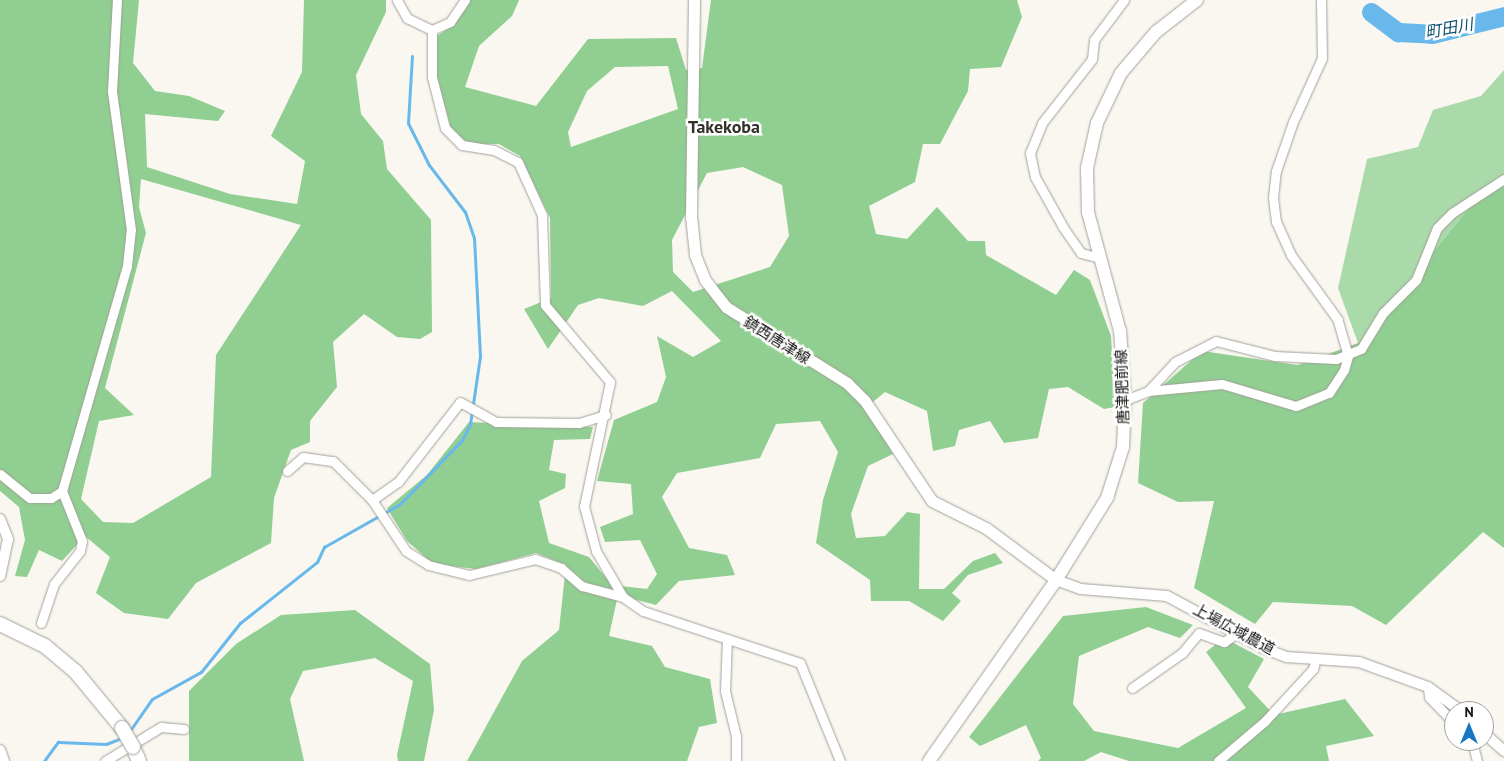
<!DOCTYPE html>
<html>
<head>
<meta charset="utf-8">
<style>
  body { margin:0 }
  #map { position:relative; width:1504px; height:761px; overflow:hidden; background:#f9f7f0; font-family:"PT Sans","Noto Sans JP",sans-serif }
  div>[style] { position:absolute }
  .green>* { inset:0; background:#aadaaa }
  .forest>* { inset:0; background:#90cf91 }
  .stream>* { height:3px; margin:-1.5px; padding:0 1.5px; transform-origin:1.5px; border-radius:1.5px; background:#68b8ec }
  .river>* { height:19px; margin:-9.5px; padding:0 9.5px; transform-origin:9.5px; border-radius:9.5px; background:#68b8ec }
  .roads { filter:drop-shadow(0 0 1px #a2a099) drop-shadow(0 0 1px #a2a099) }
  .minor>* { height:9px; margin:-4.5px; padding:0 4.5px; transform-origin:4.5px; border-radius:4.5px; background:#fff }
  .tertiary>* { height:10px; margin:-5px; padding:0 5px; transform-origin:5px; border-radius:5px; background:#fff }
  .secondary>* { height:11px; margin:-5.5px; padding:0 5.5px; transform-origin:5.5px; border-radius:5.5px; background:#fff }
  .primary>* { height:12px; margin:-6px; padding:0 6px; transform-origin:6px; border-radius:6px; background:#fff }
  .trunk>* { height:14px; margin:-7px; padding:0 7px; transform-origin:7px; border-radius:7px; background:#fff }
  .bridges { filter:drop-shadow(0 0 1px #a2a099) drop-shadow(0 0 1px #a2a099) }
  .trunk-bridge>* { height:14px; margin:-7px; padding:0 7px; transform-origin:7px; border-radius:7px; background:#fff }
  span { translate:-50% -50%; white-space:nowrap; text-align:center; line-height:1.15; -webkit-text-stroke:5px #fff; paint-order:stroke }
  .street-label { font-size:15px; color:#131210 }
  .water-label { font-size:16px; color:#0f4e70; font-style:italic }
  .quarter-label { font-size:18px; color:#32302b; font-weight:700 }
  .north { position:absolute; left:1444px; top:701px; width:50px; height:50px; box-sizing:border-box; background:#fff; border:1px solid #a1a09f; border-radius:50%; rotate:0deg; font-size:14px; font-weight:700; line-height:20px; text-align:center; color:#131210 }
  .north::after { content:''; display:block; margin:auto; width:18px; height:22px; background:#1777c3; clip-path:polygon(50% 0,100% 100%,50% 72%,0 100%) }
</style>
</head>
<body>
<div id="map">
  <div class="green">
    <i style="clip-path:polygon(1504px 70px,1504px 183px,1470px 207px,1358px 343px,1338px 288px,1367px 159px,1418px 147px,1433px 110px,1481px 96px)"></i>
  </div>
  <div class="forest">
    <i style="clip-path:polygon(evenodd,0 0,139px 0,133px 63px,155px 91px,189px 96px,225px 111px,218px 121px,145px 114px,147px 167px,230px 194px,297px 204px,305px 161px,271px 136px,302px 72px,304px 0,386px 0,386px 12px,356px 75px,361px 114px,383px 141px,387px 169px,431px 220px,432px 332px,420px 339px,397px 337px,364px 314px,333px 342px,337px 387px,310px 421px,310px 442px,291px 450px,274px 498px,271px 543px,196px 583px,168px 619px,124px 613px,96px 593px,110px 557px,85px 536px,62px 561px,39px 550px,27px 577px,15px 576px,25px 540px,19px 507px,0 491px,0 0,141px 179px,301px 225px,216px 355px,211px 477px,133px 523px,103px 522px,81px 499px,99px 421px,134px 415px,105px 388px,146px 233px,139px 207px,141px 179px)"></i>
    <i style="clip-path:polygon(evenodd,470px 0,519px 0,512px 16px,479px 46px,465px 87px,536px 106px,588px 39px,676px 38px,686px 70px,702px 68px,711px 0,1017px 0,1022px 17px,1001px 67px,970px 69px,968px 91px,940px 144px,923px 144px,915px 182px,869px 206px,876px 234px,907px 239px,937px 207px,968px 241px,985px 241px,986px 255px,1056px 295px,1074px 270px,1090px 280px,1111px 336px,1115px 407px,1104px 409px,1068px 387px,1049px 389px,1038px 438px,1004px 443px,990px 421px,959px 430px,955px 446px,933px 451px,927px 411px,885px 392px,868px 406px,893px 454px,868px 466px,851px 514px,856px 538px,885px 536px,907px 512px,920px 514px,919px 589px,944px 589px,973px 561px,995px 553px,1003px 563px,968px 575px,952px 593px,961px 601px,943px 621px,909px 601px,871px 601px,870px 580px,816px 543px,823px 500px,838px 452px,820px 421px,776px 424px,760px 458px,677px 473px,662px 497px,689px 548px,727px 555px,735px 575px,679px 581px,656px 605px,618px 595px,609px 636px,652px 646px,665px 667px,710px 679px,717px 723px,699px 727px,687px 761px,467px 761px,522px 661px,559px 630px,566px 565px,536px 553px,476px 569px,433px 564px,407px 541px,387px 508px,427px 475px,469px 422px,593px 427px,590px 439px,554px 440px,549px 470px,566px 474px,565px 488px,539px 501px,549px 543px,589px 557px,612px 585px,647px 589px,657px 574px,640px 540px,605px 542px,600px 527px,633px 514px,631px 484px,597px 481px,614px 420px,657px 402px,666px 377px,657px 336px,693px 357px,721px 341px,672px 291px,643px 306px,599px 298px,578px 305px,548px 349px,524px 309px,551px 298px,550px 218px,520px 156px,499px 144px,470px 144px,452px 132px,436px 74px,437px 36px,454px 25px,470px 0,668px 66px,678px 109px,571px 147px,568px 132px,587px 91px,615px 67px,668px 66px,470px 0,743px 167px,782px 185px,789px 236px,770px 267px,693px 292px,673px 272px,672px 240px,707px 173px,743px 167px)"></i>
    <i style="clip-path:polygon(1504px 183px,1504px 548px,1483px 532px,1386px 625px,1352px 606px,1273px 602px,1255px 624px,1194px 588px,1214px 501px,1178px 502px,1138px 483px,1143px 403px,1202px 351px,1298px 365px,1358px 343px,1470px 207px)"></i>
    <i style="clip-path:polygon(1146px 607px,1193px 625px,1180px 638px,1148px 627px,1079px 656px,1073px 704px,1094px 731px,1178px 748px,1246px 708px,1206px 652px,1224px 638px,1264px 659px,1248px 687px,1274px 715px,1345px 699px,1374px 736px,1326px 746px,1329px 761px,1129px 761px,1101px 752px,1084px 761px,1038px 761px,1041px 758px,1026px 725px,980px 746px,969px 737px,1063px 616px)"></i>
    <i style="clip-path:polygon(355px 610px,430px 664px,434px 710px,424px 761px,398px 761px,397px 755px,413px 681px,375px 658px,303px 671px,290px 699px,304px 761px,189px 761px,189px 691px,236px 644px,281px 615px)"></i>
  </div>
  <div class="stream">
    <i style="left:129px;top:732px;width:40px;rotate:-55.1deg"></i>
    <i style="left:152px;top:699px;width:56px;rotate:-28.9deg"></i>
    <i style="left:201px;top:672px;width:63px;rotate:-51.5deg"></i>
    <i style="left:240px;top:623px;width:98px;rotate:-38.4deg"></i>
    <i style="left:317px;top:562px;width:17px;rotate:-65deg"></i>
    <i style="left:324px;top:547px;width:87px;rotate:-29.5deg"></i>
    <i style="left:400px;top:504px;width:89px;rotate:-45.9deg"></i>
    <i style="left:462px;top:440px;width:18px;rotate:-63deg"></i>
    <i style="left:470px;top:424px;width:69px;rotate:-81.6deg"></i>
    <i style="left:480px;top:356px;width:118px;rotate:-92.9deg"></i>
    <i style="left:474px;top:238px;width:28px;rotate:-109deg"></i>
    <i style="left:465px;top:212px;width:59px;rotate:-127.5deg"></i>
    <i style="left:429px;top:165px;width:47px;rotate:-116.6deg"></i>
    <i style="left:408px;top:123px;width:67px;rotate:-86.6deg"></i>
    <i style="left:44px;top:761px;width:24px;rotate:-54deg"></i>
    <i style="left:58px;top:742px;width:48px;rotate:2.4deg"></i>
    <i style="left:106px;top:744px;width:17px;rotate:-21deg"></i>
  </div>
  <div class="river">
    <i style="left:1371px;top:12px;width:34px;rotate:37deg"></i>
    <i style="left:1398px;top:32px;width:34px;rotate:3deg"></i>
    <i style="left:1432px;top:34px;width:74px;rotate:-14deg"></i>
  </div>
  <div class="roads">
    <div class="minor">
      <i style="left:397px;top:0;width:21px;rotate:61deg"></i>
      <i style="left:407px;top:18px;width:28px;rotate:26deg"></i>
      <i style="left:432px;top:30px;width:20px;rotate:-24deg"></i>
      <i style="left:450px;top:22px;width:27px;rotate:-56deg"></i>
      <i style="left:432px;top:30px;width:47px;rotate:90deg"></i>
      <i style="left:432px;top:77px;width:53px;rotate:75.7deg"></i>
      <i style="left:445px;top:128px;width:24px;rotate:45deg"></i>
      <i style="left:462px;top:145px;width:32px;rotate:9deg"></i>
      <i style="left:494px;top:150px;width:27px;rotate:27deg"></i>
      <i style="left:518px;top:162px;width:58px;rotate:65.6deg"></i>
      <i style="left:542px;top:215px;width:90px;rotate:88.1deg"></i>
      <i style="left:545px;top:305px;width:101px;rotate:49.8deg"></i>
      <i style="left:610px;top:382px;width:127px;rotate:101.8deg"></i>
      <i style="left:584px;top:506px;width:47px;rotate:75.1deg"></i>
      <i style="left:596px;top:551px;width:53px;rotate:59.6deg"></i>
      <i style="left:623px;top:597px;width:24px;rotate:35deg"></i>
      <i style="left:643px;top:611px;width:165px;rotate:18.3deg"></i>
      <i style="left:800px;top:663px;width:106px;rotate:67.8deg"></i>
      <i style="left:1100px;top:258px;width:20px;rotate:-165deg"></i>
      <i style="left:1081px;top:253px;width:32px;rotate:-125deg"></i>
      <i style="left:1063px;top:227px;width:57px;rotate:-119.2deg"></i>
      <i style="left:1035px;top:177px;width:25px;rotate:-102deg"></i>
      <i style="left:1030px;top:153px;width:32px;rotate:-68deg"></i>
      <i style="left:1042px;top:123px;width:81px;rotate:-52deg"></i>
      <i style="left:1092px;top:59px;width:19px;rotate:-84deg"></i>
      <i style="left:1094px;top:40px;width:50px;rotate:-53.1deg"></i>
      <i style="left:1148px;top:391px;width:40px;rotate:-47deg"></i>
      <i style="left:1175px;top:362px;width:46px;rotate:-27.1deg"></i>
      <i style="left:1216px;top:341px;width:61px;rotate:14.3deg"></i>
      <i style="left:1275px;top:356px;width:61px;rotate:2.8deg"></i>
      <i style="left:1336px;top:359px;width:27px;rotate:-22deg"></i>
      <i style="left:1361px;top:349px;width:42px;rotate:-58.6deg"></i>
      <i style="left:1383px;top:313px;width:47px;rotate:-45deg"></i>
      <i style="left:1416px;top:280px;width:56px;rotate:-68deg"></i>
      <i style="left:1437px;top:228px;width:21px;rotate:-45deg"></i>
      <i style="left:1452px;top:213px;width:62px;rotate:-33.2deg"></i>
      <i style="left:1125px;top:400px;width:25px;rotate:-21deg"></i>
      <i style="left:1148px;top:391px;width:74px;rotate:-5.4deg"></i>
      <i style="left:1222px;top:384px;width:77px;rotate:16.6deg"></i>
      <i style="left:1296px;top:406px;width:35px;rotate:-22deg"></i>
      <i style="left:1329px;top:393px;width:27px;rotate:-57deg"></i>
      <i style="left:1344px;top:370px;width:15px;rotate:-74deg"></i>
      <i style="left:1348px;top:356px;width:37px;rotate:-106deg"></i>
      <i style="left:1338px;top:320px;width:80px;rotate:-125.9deg"></i>
      <i style="left:1291px;top:255px;width:36px;rotate:-114deg"></i>
      <i style="left:1276px;top:222px;width:24px;rotate:-97deg"></i>
      <i style="left:1273px;top:198px;width:27px;rotate:-84deg"></i>
      <i style="left:1276px;top:171px;width:52px;rotate:-70.9deg"></i>
      <i style="left:1293px;top:122px;width:70px;rotate:-65.6deg"></i>
      <i style="left:1322px;top:58px;width:58px;rotate:-91deg"></i>
      <i style="left:287px;top:471px;width:21px;rotate:-41deg"></i>
      <i style="left:303px;top:457px;width:30px;rotate:8deg"></i>
      <i style="left:333px;top:461px;width:55px;rotate:45deg"></i>
      <i style="left:372px;top:500px;width:61px;rotate:56.3deg"></i>
      <i style="left:406px;top:551px;width:26px;rotate:32deg"></i>
      <i style="left:428px;top:565px;width:42px;rotate:13.7deg"></i>
      <i style="left:469px;top:575px;width:68px;rotate:-13.6deg"></i>
      <i style="left:535px;top:559px;width:28px;rotate:19deg"></i>
      <i style="left:561px;top:568px;width:28px;rotate:41deg"></i>
      <i style="left:582px;top:586px;width:42px;rotate:15deg"></i>
      <i style="left:0;top:474px;width:38px;rotate:39deg"></i>
      <i style="left:30px;top:498px;width:21px"></i>
      <i style="left:51px;top:498px;width:13px;rotate:-32deg"></i>
      <i style="left:62px;top:491px;width:234px;rotate:-73.9deg"></i>
      <i style="left:127px;top:266px;width:36px;rotate:-84deg"></i>
      <i style="left:131px;top:230px;width:140px;rotate:-97.8deg"></i>
      <i style="left:112px;top:91px;width:91px;rotate:-86.9deg"></i>
      <i style="left:372px;top:500px;width:32px;rotate:-35deg"></i>
      <i style="left:398px;top:482px;width:101px;rotate:-52.2deg"></i>
      <i style="left:460px;top:402px;width:41px;rotate:29.1deg"></i>
      <i style="left:496px;top:422px;width:83px;rotate:0.7deg"></i>
      <i style="left:579px;top:423px;width:28px;rotate:-17deg"></i>
      <i style="left:41px;top:623px;width:41px;rotate:-71.6deg"></i>
      <i style="left:54px;top:584px;width:42px;rotate:-51.8deg"></i>
      <i style="left:80px;top:551px;width:10px;rotate:-79deg"></i>
      <i style="left:82px;top:541px;width:54px;rotate:-111.8deg"></i>
      <i style="left:727px;top:639px;width:52px;rotate:92.2deg"></i>
      <i style="left:725px;top:691px;width:46px;rotate:76.3deg"></i>
      <i style="left:736px;top:736px;width:25px;rotate:90deg"></i>
      <i style="left:1428px;top:687px;width:10px;rotate:84deg"></i>
      <i style="left:1429px;top:697px;width:36px;rotate:46deg"></i>
      <i style="left:1132px;top:688px;width:61px;rotate:-35deg"></i>
      <i style="left:1182px;top:653px;width:26px;rotate:-50deg"></i>
      <i style="left:1199px;top:633px;width:27px;rotate:20deg"></i>
      <i style="left:1224px;top:642px;width:16px;rotate:-35deg"></i>
      <i style="left:1472px;top:741px;width:21px;rotate:76deg"></i>
      <i style="left:105px;top:761px;width:66px;rotate:-31.3deg"></i>
      <i style="left:161px;top:727px;width:23px;rotate:5deg"></i>
      <i style="left:1218px;top:761px;width:62px;rotate:-40.4deg"></i>
      <i style="left:1265px;top:721px;width:71px;rotate:-47.3deg"></i>
      <i style="left:1313px;top:669px;width:11px;rotate:-75deg"></i>
    </div>
    <div class="tertiary">
      <i style="left:0;top:519px;width:22px;rotate:68deg"></i>
      <i style="left:8px;top:539px;width:38px;rotate:102deg"></i>
      <i style="left:1056px;top:580px;width:27px;rotate:20deg"></i>
      <i style="left:1081px;top:589px;width:86px;rotate:4.7deg"></i>
      <i style="left:1167px;top:596px;width:109px;rotate:28.4deg"></i>
      <i style="left:1263px;top:648px;width:26px;rotate:21deg"></i>
      <i style="left:1287px;top:657px;width:72px;rotate:4deg"></i>
      <i style="left:1359px;top:662px;width:73px;rotate:19.9deg"></i>
      <i style="left:1428px;top:687px;width:41px;rotate:36deg"></i>
      <i style="left:1484px;top:733px;width:27px;rotate:42deg"></i>
      <i style="left:0;top:750px;width:12px;rotate:70deg"></i>
    </div>
    <div class="secondary">
      <i style="left:694px;top:0;width:216px;rotate:90.8deg"></i>
      <i style="left:691px;top:216px;width:39px;rotate:84deg"></i>
      <i style="left:695px;top:255px;width:27px;rotate:68deg"></i>
      <i style="left:705px;top:280px;width:34px;rotate:52deg"></i>
      <i style="left:726px;top:307px;width:143px;rotate:32.1deg"></i>
      <i style="left:847px;top:383px;width:25px;rotate:45deg"></i>
      <i style="left:865px;top:401px;width:120px;rotate:56.2deg"></i>
      <i style="left:932px;top:501px;width:60px;rotate:26.6deg"></i>
      <i style="left:986px;top:528px;width:87px;rotate:36.6deg"></i>
    </div>
    <div class="primary">
      <i style="left:929px;top:761px;width:221px;rotate:-54.9deg"></i>
      <i style="left:1056px;top:580px;width:97px;rotate:-58.1deg"></i>
      <i style="left:1107px;top:498px;width:53px;rotate:-72.6deg"></i>
      <i style="left:1123px;top:447px;width:47px;rotate:-87.6deg"></i>
      <i style="left:1125px;top:400px;width:69px;rotate:-94.1deg"></i>
      <i style="left:1120px;top:331px;width:123px;rotate:-105.1deg"></i>
      <i style="left:1088px;top:212px;width:44px;rotate:-91.3deg"></i>
      <i style="left:1087px;top:168px;width:46px;rotate:-77.5deg"></i>
      <i style="left:1097px;top:123px;width:55px;rotate:-64.4deg"></i>
      <i style="left:1121px;top:73px;width:54px;rotate:-49.5deg"></i>
      <i style="left:1156px;top:32px;width:52px;rotate:-38deg"></i>
    </div>
    <div class="trunk">
      <i style="left:0;top:624px;width:50px;rotate:26.1deg"></i>
      <i style="left:45px;top:646px;width:39px;rotate:40deg"></i>
      <i style="left:75px;top:671px;width:74px;rotate:50.5deg"></i>
      <i style="left:133px;top:747px;width:15px;rotate:67deg"></i>
    </div>
  </div>
  <div class="bridges">
    <div class="trunk-bridge">
      <i style="left:122px;top:728px;width:22px;rotate:60deg"></i>
    </div>
  </div>
  <div class="street-label">
    <span style="left:777px;top:340px;rotate:32deg">鎮西唐津線</span>
    <span style="left:1122px;top:387px;rotate:-92deg">唐津肥前線</span>
    <span style="left:1234px;top:629px;rotate:28deg">上場広域農道</span>
  </div>
  <div class="water-label">
    <span style="left:1449px;top:28px;rotate:-10deg">町田川</span>
  </div>
  <div class="quarter-label">
    <span style="left:724px;top:127px">Takekoba</span>
  </div>
  <div class="north">N</div>
</div>
</body>
</html>
